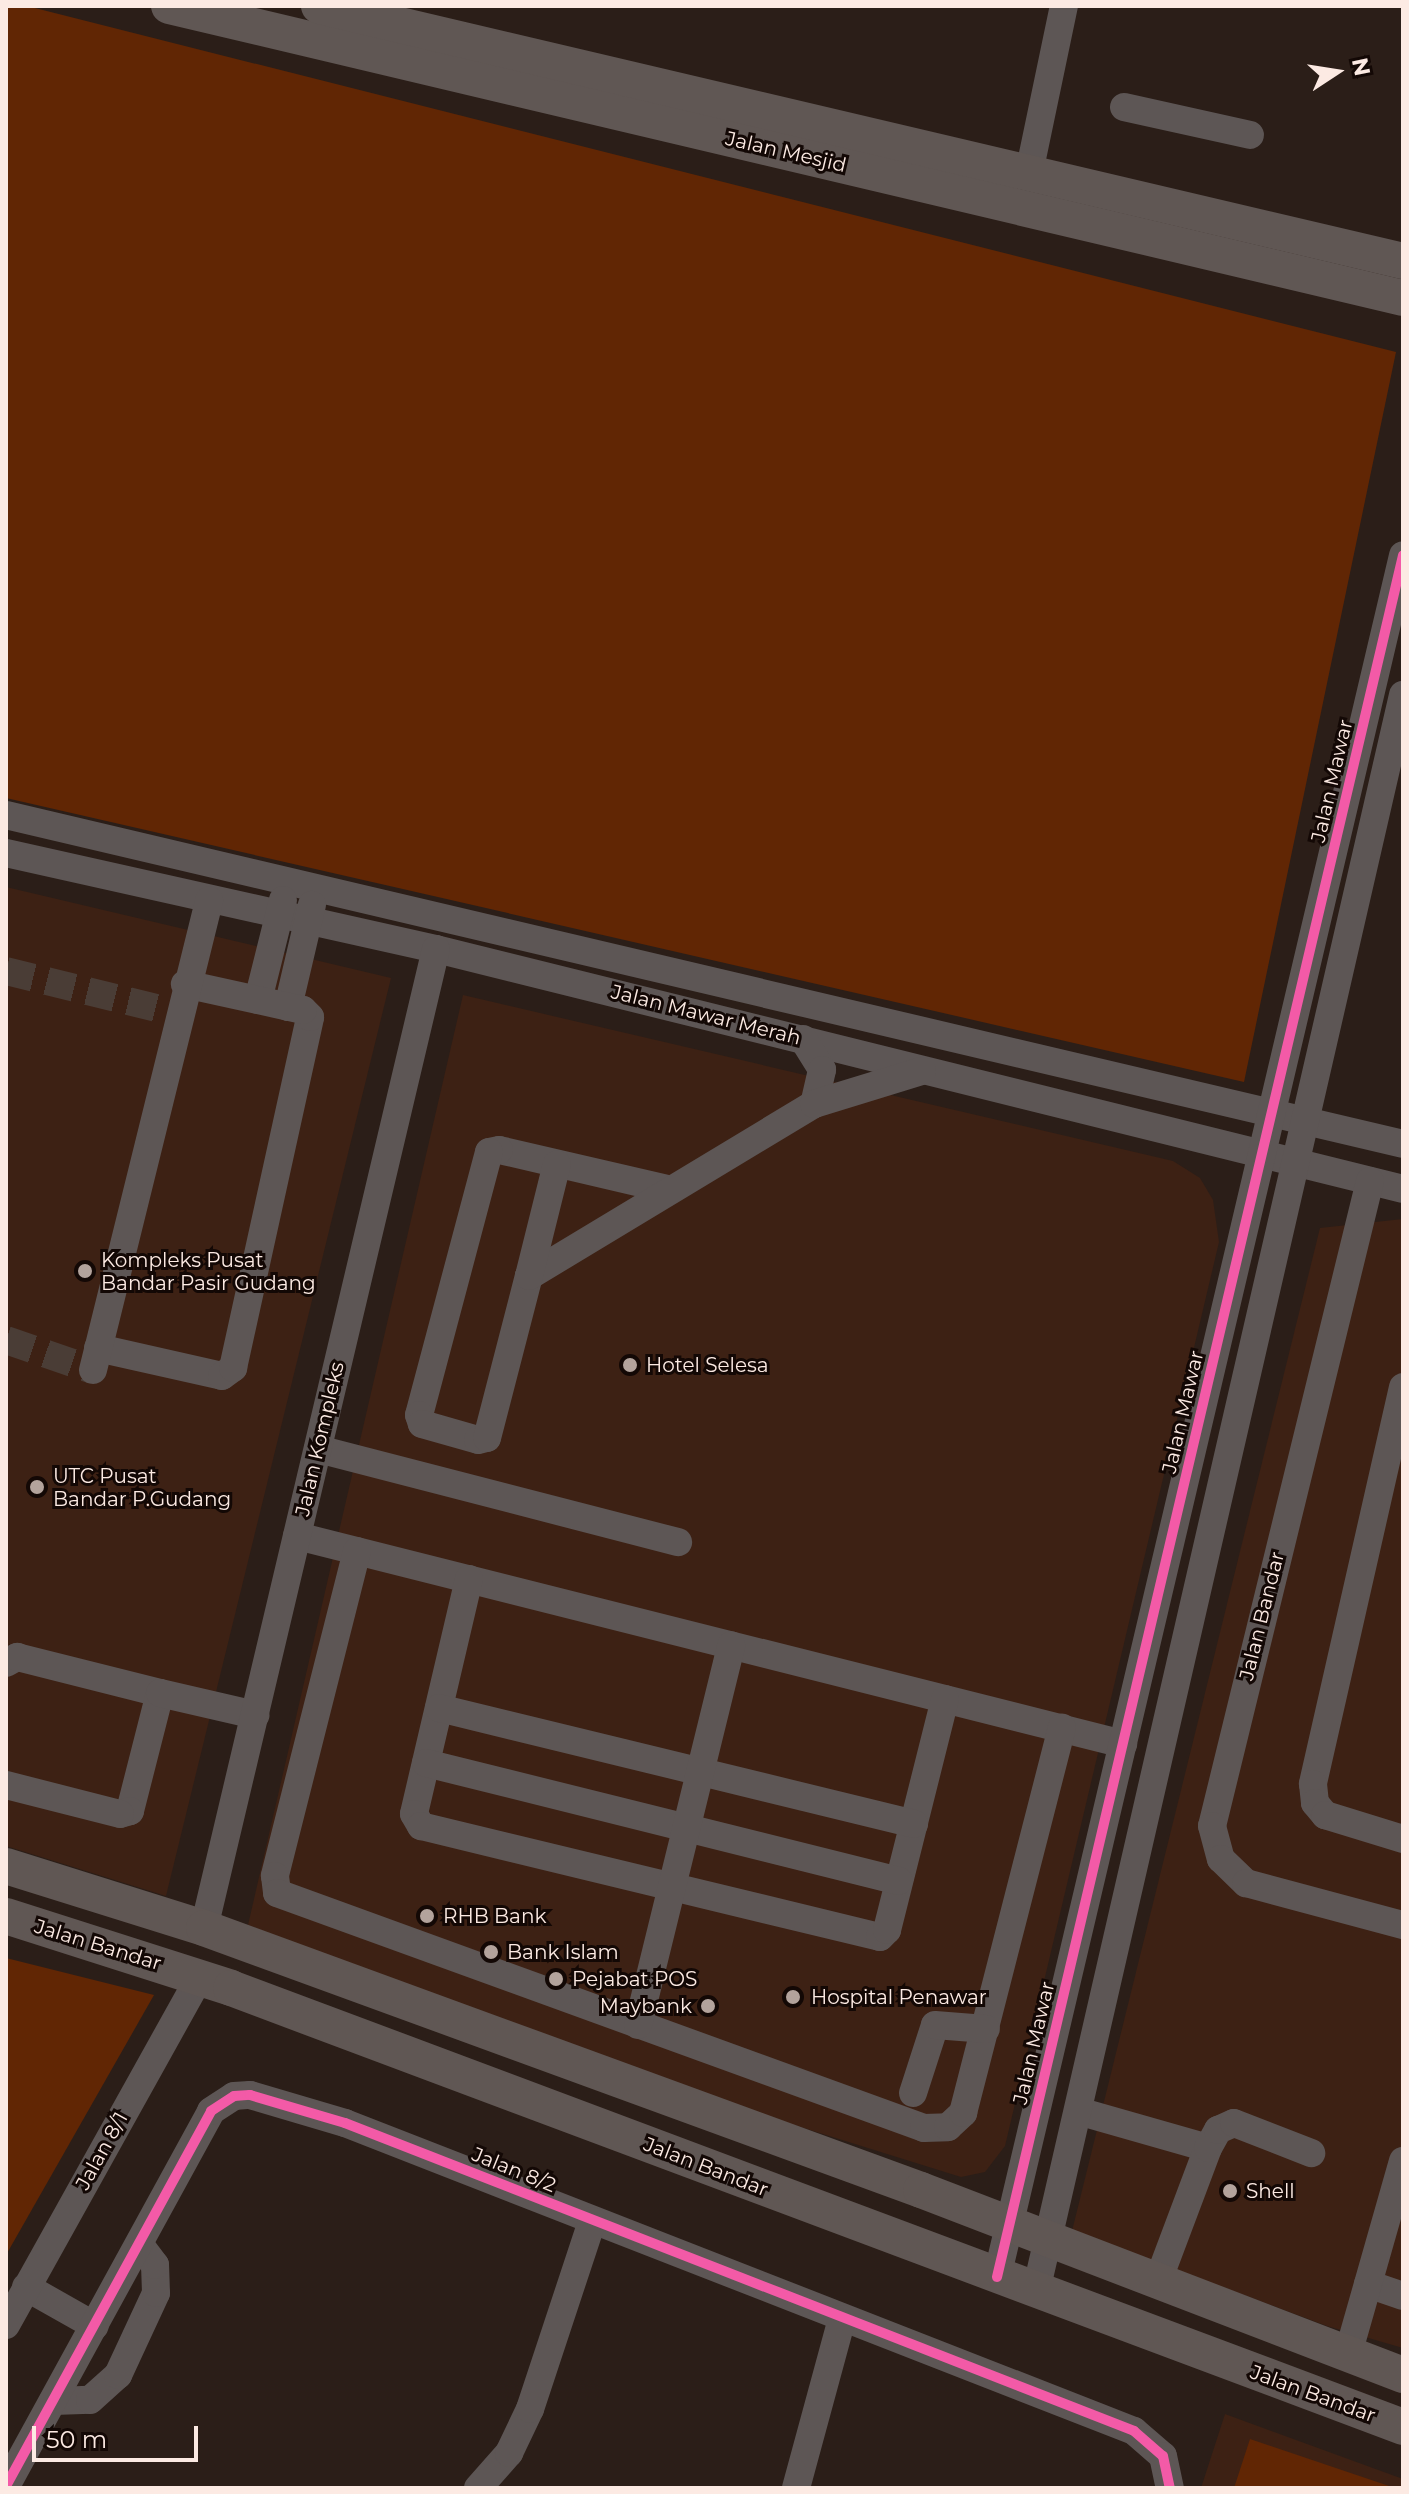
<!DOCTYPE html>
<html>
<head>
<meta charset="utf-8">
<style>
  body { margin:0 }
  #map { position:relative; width:1409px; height:2494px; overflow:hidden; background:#2b1e18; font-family:Montserrat,sans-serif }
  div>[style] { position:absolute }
  .built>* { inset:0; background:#3d2114 }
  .green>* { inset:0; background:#612604 }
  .minor-tunnel>* { height:28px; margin-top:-14px; transform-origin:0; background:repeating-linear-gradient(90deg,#4a3d36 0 28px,transparent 0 42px) }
  .minor>* { height:28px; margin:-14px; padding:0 14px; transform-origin:14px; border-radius:14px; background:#5d5655 }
  .major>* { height:36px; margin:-18px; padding:0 18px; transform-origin:18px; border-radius:18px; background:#605754 }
  .cycleway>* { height:10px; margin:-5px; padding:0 5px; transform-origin:5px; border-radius:5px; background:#f35aa7 }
  .dots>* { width:22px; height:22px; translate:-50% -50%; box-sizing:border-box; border:4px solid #130805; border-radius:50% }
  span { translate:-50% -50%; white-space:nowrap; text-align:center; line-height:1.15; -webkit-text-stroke:6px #130805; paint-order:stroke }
  .street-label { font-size:20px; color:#fceae3 }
  .poi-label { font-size:20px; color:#fceae3 }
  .left { translate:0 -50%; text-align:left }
  .right { translate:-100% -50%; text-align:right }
  .frame { position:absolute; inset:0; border:8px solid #fceae3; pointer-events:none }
  .north { position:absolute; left:1297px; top:32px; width:80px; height:80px; -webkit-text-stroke:6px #130805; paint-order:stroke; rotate:78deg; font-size:22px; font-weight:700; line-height:32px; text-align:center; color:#fceae3 }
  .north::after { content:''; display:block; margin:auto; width:28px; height:36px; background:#fceae3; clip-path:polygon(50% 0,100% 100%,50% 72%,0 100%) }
  .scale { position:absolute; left:32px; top:2426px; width:166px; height:36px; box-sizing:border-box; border:4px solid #fceae3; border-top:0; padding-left:10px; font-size:24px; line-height:28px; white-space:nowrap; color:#fceae3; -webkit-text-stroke:6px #130805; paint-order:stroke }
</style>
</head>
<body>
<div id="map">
  <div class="built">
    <i style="clip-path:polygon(6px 887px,391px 978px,166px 1896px,6px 1846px)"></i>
    <i style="clip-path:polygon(463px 995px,1173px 1161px,1200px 1178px,1213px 1200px,1219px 1242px,1005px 2146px,985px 2172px,961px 2177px,633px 2075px,248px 1925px)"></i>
    <i style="clip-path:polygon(1403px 1219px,1403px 2348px,1327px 2326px,1072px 2231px,1320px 1228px)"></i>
    <i style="clip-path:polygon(1225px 2414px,1403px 2479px,1403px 2488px,1201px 2488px)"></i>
  </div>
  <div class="green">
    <i style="clip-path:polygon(6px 6px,27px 6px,1396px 352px,1244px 1082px,6px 798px)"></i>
    <i style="clip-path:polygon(6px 1958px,154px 1995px,6px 2255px)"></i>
    <i style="clip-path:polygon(1250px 2439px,1395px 2488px,1234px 2488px)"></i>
  </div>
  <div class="minor-tunnel">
    <i style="left:6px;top:971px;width:176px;rotate:13.8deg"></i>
    <i style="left:6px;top:1340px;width:92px;rotate:19deg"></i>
  </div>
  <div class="minor">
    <i style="left:1124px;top:107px;width:129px;rotate:12.5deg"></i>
    <i style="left:1029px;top:173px;width:171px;rotate:-78.2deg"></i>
    <i style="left:6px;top:815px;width:1435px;rotate:13.25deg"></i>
    <i style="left:6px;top:853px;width:441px;rotate:12.6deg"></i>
    <i style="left:436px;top:949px;width:996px;rotate:13.94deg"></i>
    <i style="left:258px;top:1000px;width:103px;rotate:-76deg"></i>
    <i style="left:288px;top:1007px;width:105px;rotate:-76.8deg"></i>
    <i style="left:803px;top:1039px;width:36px;rotate:58deg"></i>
    <i style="left:822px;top:1070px;width:35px;rotate:103deg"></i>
    <i style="left:1370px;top:1181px;width:664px;rotate:103.76deg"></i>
    <i style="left:1212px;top:1826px;width:34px;rotate:75deg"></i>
    <i style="left:1221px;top:1859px;width:35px;rotate:44deg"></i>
    <i style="left:1246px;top:1883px;width:163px;rotate:15deg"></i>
    <i style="left:667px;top:1189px;width:172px;rotate:-166.9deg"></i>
    <i style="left:499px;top:1150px;width:10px;rotate:169deg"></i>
    <i style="left:489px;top:1152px;width:272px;rotate:104.9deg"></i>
    <i style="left:419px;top:1415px;width:9px;rotate:72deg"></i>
    <i style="left:422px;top:1424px;width:58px;rotate:15.9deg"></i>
    <i style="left:478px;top:1440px;width:9px;rotate:-13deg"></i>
    <i style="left:487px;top:1438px;width:167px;rotate:-75.5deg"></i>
    <i style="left:529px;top:1276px;width:333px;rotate:-31.1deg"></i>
    <i style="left:814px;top:1104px;width:113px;rotate:-17deg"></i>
    <i style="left:529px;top:1276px;width:115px;rotate:-76deg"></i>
    <i style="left:98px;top:1348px;width:127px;rotate:12.7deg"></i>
    <i style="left:222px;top:1376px;width:14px;rotate:-36deg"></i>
    <i style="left:233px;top:1368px;width:359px;rotate:-77.6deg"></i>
    <i style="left:310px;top:1017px;width:10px;rotate:-135deg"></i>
    <i style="left:303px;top:1010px;width:121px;rotate:-167.6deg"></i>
    <i style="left:93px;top:1370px;width:484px;rotate:-76.1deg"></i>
    <i style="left:1403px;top:1387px;width:407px;rotate:102.8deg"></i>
    <i style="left:1313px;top:1784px;width:19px;rotate:84deg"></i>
    <i style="left:1315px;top:1803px;width:16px;rotate:50deg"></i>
    <i style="left:1325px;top:1815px;width:82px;rotate:17.1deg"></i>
    <i style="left:318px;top:1449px;width:372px;rotate:14.5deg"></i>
    <i style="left:297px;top:1536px;width:852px;rotate:14.13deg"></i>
    <i style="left:357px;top:1551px;width:335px;rotate:104.2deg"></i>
    <i style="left:275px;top:1876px;width:17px;rotate:83deg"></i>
    <i style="left:277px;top:1893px;width:688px;rotate:19.96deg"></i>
    <i style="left:924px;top:2128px;width:24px;rotate:-2deg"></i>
    <i style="left:948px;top:2127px;width:21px;rotate:-43deg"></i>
    <i style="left:963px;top:2113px;width:398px;rotate:-75.6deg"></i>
    <i style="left:469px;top:1579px;width:241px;rotate:103.2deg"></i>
    <i style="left:414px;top:1814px;width:14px;rotate:60deg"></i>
    <i style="left:421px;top:1826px;width:472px;rotate:13.6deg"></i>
    <i style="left:880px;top:1937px;width:10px;rotate:-45deg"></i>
    <i style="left:887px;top:1930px;width:238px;rotate:-75.9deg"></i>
    <i style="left:6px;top:1663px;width:13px;rotate:-29deg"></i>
    <i style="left:17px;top:1657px;width:147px;rotate:14.1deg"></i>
    <i style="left:160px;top:1693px;width:122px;rotate:104.3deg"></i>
    <i style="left:130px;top:1811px;width:10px;rotate:163deg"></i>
    <i style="left:120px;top:1814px;width:118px;rotate:-165.7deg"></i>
    <i style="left:160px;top:1693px;width:98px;rotate:13deg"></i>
    <i style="left:439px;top:1708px;width:489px;rotate:13.7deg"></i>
    <i style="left:426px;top:1763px;width:487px;rotate:14deg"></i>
    <i style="left:204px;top:1928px;width:1006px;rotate:-76.67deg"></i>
    <i style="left:638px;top:2025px;width:391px;rotate:-76.2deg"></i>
    <i style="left:913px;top:2093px;width:71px;rotate:-72.1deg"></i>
    <i style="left:935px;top:2025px;width:51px;rotate:4.5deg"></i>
    <i style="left:1078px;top:2111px;width:135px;rotate:15.9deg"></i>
    <i style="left:1208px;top:2148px;width:142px;rotate:110.6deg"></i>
    <i style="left:1208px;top:2148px;width:21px;rotate:-61deg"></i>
    <i style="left:1218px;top:2130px;width:17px;rotate:-24deg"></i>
    <i style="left:1234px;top:2123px;width:83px;rotate:21.3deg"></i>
    <i style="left:997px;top:2277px;width:1769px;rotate:-76.73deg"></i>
    <i style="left:1368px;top:2284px;width:37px;rotate:19deg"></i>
    <i style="left:26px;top:2287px;width:79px;rotate:29.5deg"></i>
    <i style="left:1036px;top:2291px;width:1638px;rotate:-77.05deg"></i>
    <i style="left:6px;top:2325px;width:398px;rotate:-60.9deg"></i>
    <i style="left:1348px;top:2354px;width:201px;rotate:-74.1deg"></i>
    <i style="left:53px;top:2401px;width:37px;rotate:-2deg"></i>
    <i style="left:90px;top:2400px;width:38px;rotate:-42deg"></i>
    <i style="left:118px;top:2375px;width:90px;rotate:-65.1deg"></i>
    <i style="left:156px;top:2293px;width:28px;rotate:-92deg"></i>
    <i style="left:155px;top:2265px;width:25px;rotate:-127deg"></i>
    <i style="left:6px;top:2486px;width:427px;rotate:-61.3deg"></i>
    <i style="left:211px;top:2111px;width:27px;rotate:-33deg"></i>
    <i style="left:234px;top:2096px;width:16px;rotate:-4deg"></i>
    <i style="left:250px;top:2095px;width:99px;rotate:16.4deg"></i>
    <i style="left:345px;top:2123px;width:847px;rotate:21.32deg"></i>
    <i style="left:1134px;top:2431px;width:38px;rotate:41deg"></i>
    <i style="left:1163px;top:2456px;width:33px;rotate:78deg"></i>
    <i style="left:478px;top:2488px;width:47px;rotate:-48.5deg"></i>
    <i style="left:509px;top:2453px;width:49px;rotate:-64.5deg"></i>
    <i style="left:530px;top:2409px;width:198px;rotate:-71.7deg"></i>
    <i style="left:796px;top:2488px;width:175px;rotate:-74.8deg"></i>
  </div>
  <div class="major">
    <i style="left:169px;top:6px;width:1268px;rotate:13.31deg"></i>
    <i style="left:319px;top:6px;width:1114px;rotate:13.24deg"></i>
    <i style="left:6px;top:1866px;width:207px;rotate:17.4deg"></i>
    <i style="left:204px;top:1928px;width:763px;rotate:20.07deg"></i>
    <i style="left:921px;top:2190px;width:516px;rotate:21deg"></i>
    <i style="left:6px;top:1916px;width:236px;rotate:17.7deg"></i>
    <i style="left:231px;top:1988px;width:1252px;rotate:20.53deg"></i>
  </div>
  <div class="cycleway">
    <i style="left:997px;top:2277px;width:1769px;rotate:-76.73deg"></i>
    <i style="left:6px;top:2486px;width:427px;rotate:-61.3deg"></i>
    <i style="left:211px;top:2111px;width:27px;rotate:-33deg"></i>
    <i style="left:234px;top:2096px;width:16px;rotate:-4deg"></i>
    <i style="left:250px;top:2095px;width:99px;rotate:16.4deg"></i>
    <i style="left:345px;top:2123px;width:847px;rotate:21.32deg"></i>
    <i style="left:1134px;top:2431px;width:38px;rotate:41deg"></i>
    <i style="left:1163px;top:2456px;width:33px;rotate:78deg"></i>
  </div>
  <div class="dots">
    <i style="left:85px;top:1271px;background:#b3a39c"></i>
    <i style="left:630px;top:1365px;background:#b3a39c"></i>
    <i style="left:37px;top:1487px;background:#b3a39c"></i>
    <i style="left:427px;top:1916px;background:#b3a39c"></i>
    <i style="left:491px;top:1952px;background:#b3a39c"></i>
    <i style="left:556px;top:1979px;background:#b3a39c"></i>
    <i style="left:793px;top:1997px;background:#b3a39c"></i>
    <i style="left:708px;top:2006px;background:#b3a39c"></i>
    <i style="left:1230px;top:2191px;background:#b3a39c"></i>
  </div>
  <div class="street-label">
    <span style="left:786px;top:152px;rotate:13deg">Jalan Mesjid</span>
    <span style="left:1332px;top:781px;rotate:-77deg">Jalan Mawar</span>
    <span style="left:706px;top:1015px;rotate:14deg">Jalan Mawar Merah</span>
    <span style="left:1183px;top:1412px;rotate:-77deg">Jalan Mawar</span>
    <span style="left:320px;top:1439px;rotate:-77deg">Jalan Kompleks</span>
    <span style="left:1262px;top:1616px;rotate:-76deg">Jalan Bandar</span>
    <span style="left:98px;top:1945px;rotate:17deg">Jalan Bandar</span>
    <span style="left:1034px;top:2043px;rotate:-77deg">Jalan Mawar</span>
    <span style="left:102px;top:2151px;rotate:-61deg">Jalan 8/1</span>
    <span style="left:706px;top:2167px;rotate:21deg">Jalan Bandar</span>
    <span style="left:514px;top:2170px;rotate:22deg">Jalan 8/2</span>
    <span style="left:1313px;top:2394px;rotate:20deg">Jalan Bandar</span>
  </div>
  <div class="poi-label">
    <span class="left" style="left:101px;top:1272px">Kompleks Pusat<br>Bandar Pasir Gudang</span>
    <span class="left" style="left:646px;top:1365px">Hotel Selesa</span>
    <span class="left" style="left:53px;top:1488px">UTC Pusat<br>Bandar P.Gudang</span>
    <span class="left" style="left:443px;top:1916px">RHB Bank</span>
    <span class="left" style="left:507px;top:1952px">Bank Islam</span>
    <span class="left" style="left:572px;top:1979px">Pejabat POS</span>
    <span class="left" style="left:811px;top:1997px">Hospital Penawar</span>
    <span class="right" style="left:692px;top:2006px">Maybank</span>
    <span class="left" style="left:1246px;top:2191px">Shell</span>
  </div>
  <div class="frame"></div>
  <div class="north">N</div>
  <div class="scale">50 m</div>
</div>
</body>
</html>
